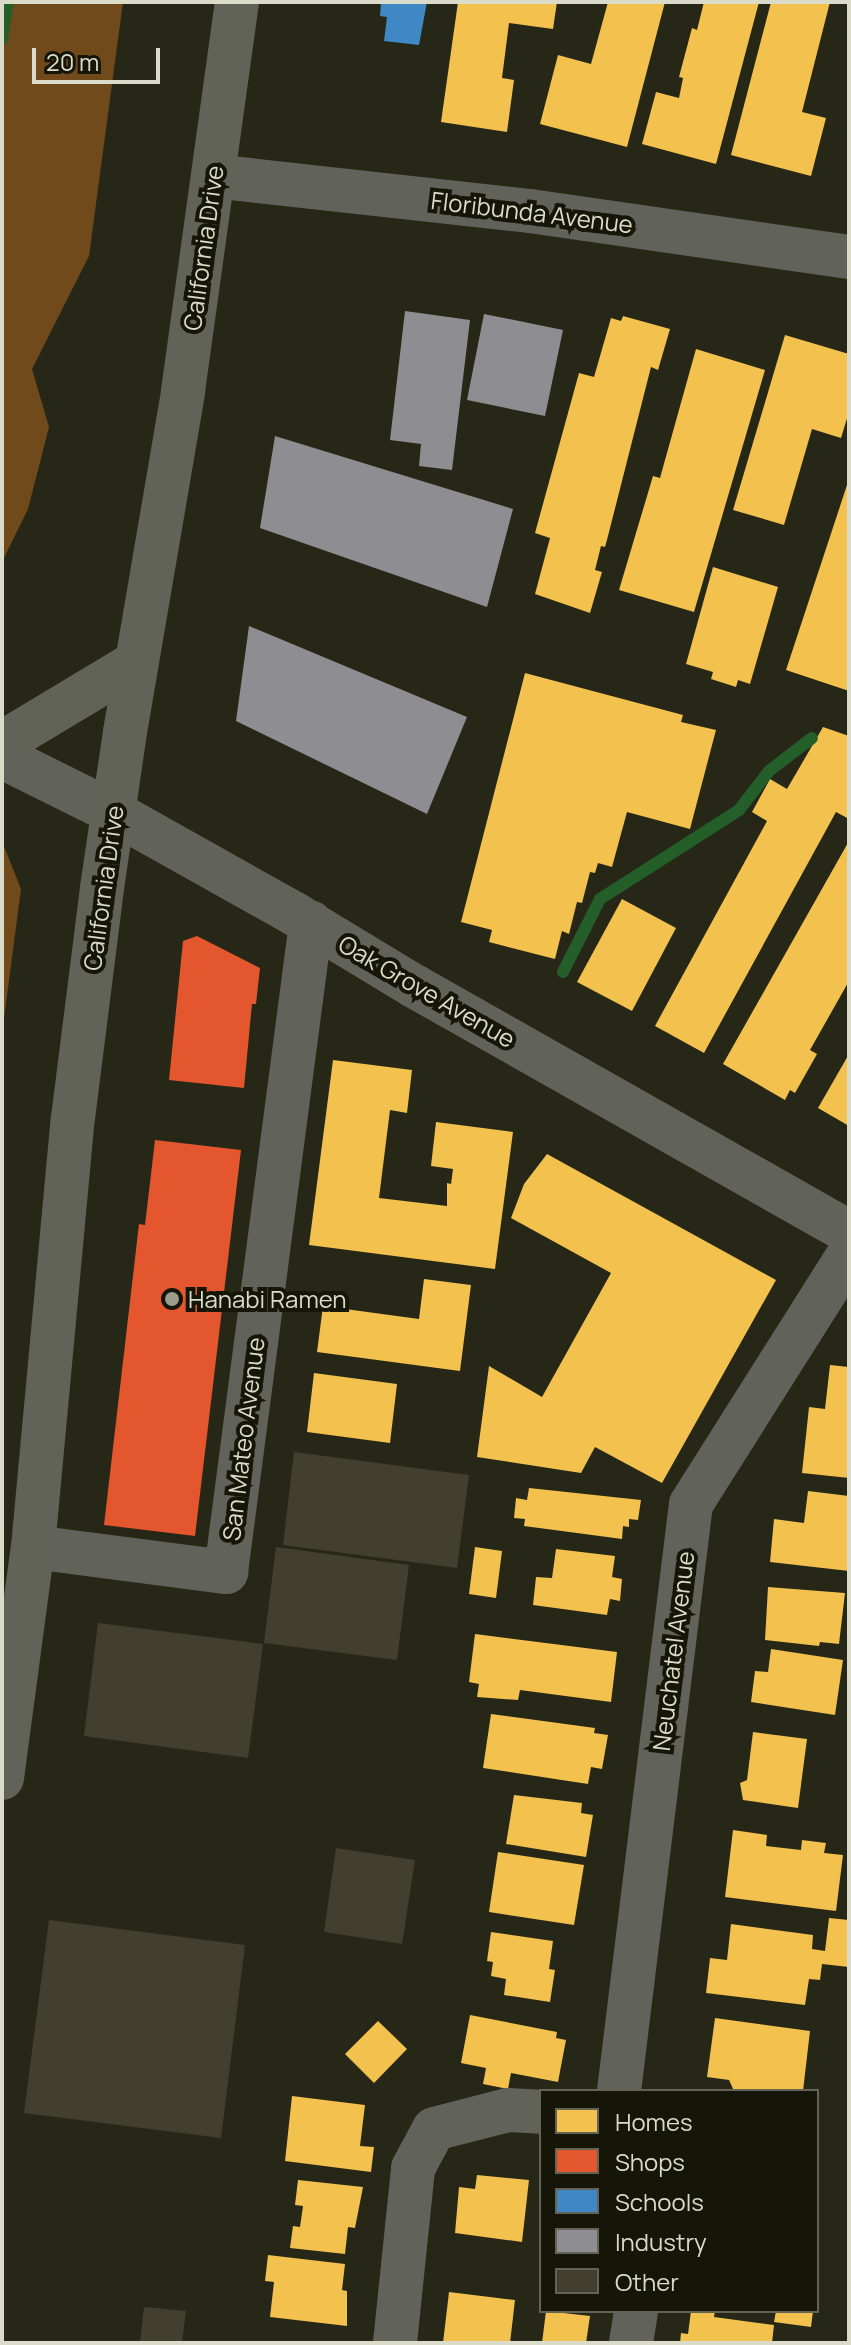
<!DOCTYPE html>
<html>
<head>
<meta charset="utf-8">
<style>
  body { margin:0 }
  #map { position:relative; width:851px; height:2345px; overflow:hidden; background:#272717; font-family:Manrope,sans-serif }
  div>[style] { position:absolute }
  .forest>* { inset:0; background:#704a1a }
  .homes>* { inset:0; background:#f2c14e }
  .shops>* { inset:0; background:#e4572e }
  .schools>* { inset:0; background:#3f88c5 }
  .industry>* { inset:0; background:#8d8d92 }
  .stream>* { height:12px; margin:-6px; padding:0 6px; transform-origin:6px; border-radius:6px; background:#245f2a }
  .building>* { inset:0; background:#423f2e }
  .minor>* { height:44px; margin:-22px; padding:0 22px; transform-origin:22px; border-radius:22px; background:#61625a }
  .major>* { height:44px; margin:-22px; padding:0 22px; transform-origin:22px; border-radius:22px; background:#616258 }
  .dots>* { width:22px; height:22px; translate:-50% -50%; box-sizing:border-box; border:4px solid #151508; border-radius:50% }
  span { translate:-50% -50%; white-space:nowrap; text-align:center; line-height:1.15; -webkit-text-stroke:8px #151508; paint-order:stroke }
  .street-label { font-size:24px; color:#dbdbca }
  .poi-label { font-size:24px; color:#dbdbca }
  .left { translate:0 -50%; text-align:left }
  .frame { position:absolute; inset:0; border:4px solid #dbdbca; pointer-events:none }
  .legend { position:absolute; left:539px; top:2089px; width:280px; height:224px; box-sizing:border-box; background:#151508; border:2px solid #646456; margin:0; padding:10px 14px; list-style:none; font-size:24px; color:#dbdbca }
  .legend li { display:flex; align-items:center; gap:16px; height:40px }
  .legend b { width:40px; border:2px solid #646456 }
  .scale { position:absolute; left:32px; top:48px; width:128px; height:36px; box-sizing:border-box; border:4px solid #dbdbca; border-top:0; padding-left:10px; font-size:24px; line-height:28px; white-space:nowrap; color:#dbdbca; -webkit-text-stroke:6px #151508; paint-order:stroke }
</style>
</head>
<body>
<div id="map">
  <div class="forest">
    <i style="clip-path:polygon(2px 2px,123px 2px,89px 256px,32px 369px,49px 427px,28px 509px,2px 562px)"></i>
    <i style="clip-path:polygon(2px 841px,21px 889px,2px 1034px)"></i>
  </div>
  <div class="homes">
    <i style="clip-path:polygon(458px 2px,557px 2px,553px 29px,509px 23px,502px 78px,514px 80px,507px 132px,441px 122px)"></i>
    <i style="clip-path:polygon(608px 2px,665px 2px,627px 147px,540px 124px,558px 55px,591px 64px)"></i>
    <i style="clip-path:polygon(704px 2px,759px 2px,716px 164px,642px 144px,656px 92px,679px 98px,683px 78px,679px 77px,692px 28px,697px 30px)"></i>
    <i style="clip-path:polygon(771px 2px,830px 2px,802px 112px,826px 118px,811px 176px,731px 155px)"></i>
    <i style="clip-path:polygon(623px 316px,670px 329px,658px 370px,651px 367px,608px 536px,605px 547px,601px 546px,595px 570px,602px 572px,590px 613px,535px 594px,550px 538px,535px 533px,579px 373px,594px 377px,611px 318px,621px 321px)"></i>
    <i style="clip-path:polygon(785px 335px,849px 354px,849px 412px,841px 438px,812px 429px,784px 525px,733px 510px)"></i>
    <i style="clip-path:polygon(696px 349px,765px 370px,694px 612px,619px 590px,653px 476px,660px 478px)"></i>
    <i style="clip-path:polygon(848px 482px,849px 482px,849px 691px,786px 670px)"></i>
    <i style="clip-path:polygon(713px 567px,778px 587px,750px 684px,738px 680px,736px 687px,711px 679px,713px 672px,686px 664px)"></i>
    <i style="clip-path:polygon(525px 673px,683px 715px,681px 722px,716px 730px,690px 829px,627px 812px,612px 867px,598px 863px,595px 873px,590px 872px,582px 903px,577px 902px,569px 934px,562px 931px,555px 959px,489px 942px,492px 930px,461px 922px)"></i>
    <i style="clip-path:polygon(823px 727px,849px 736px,849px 819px,836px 812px,704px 1053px,655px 1026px,767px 821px,752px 812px,770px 779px,787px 789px)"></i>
    <i style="clip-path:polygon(849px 841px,849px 981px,810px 1050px,817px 1054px,795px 1093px,790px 1090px,785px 1100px,723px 1064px)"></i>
    <i style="clip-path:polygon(622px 899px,676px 928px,632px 1011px,577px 982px)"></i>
    <i style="clip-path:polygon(849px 1054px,849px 1126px,818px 1108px)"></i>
    <i style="clip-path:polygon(333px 1060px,412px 1070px,407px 1113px,390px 1110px,379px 1198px,447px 1206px,447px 1183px,451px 1184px,453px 1169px,431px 1166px,436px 1122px,513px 1132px,495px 1269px,309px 1245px)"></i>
    <i style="clip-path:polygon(547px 1154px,776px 1280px,662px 1483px,595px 1447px,581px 1473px,477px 1457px,489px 1366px,542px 1397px,611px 1273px,511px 1218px,524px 1184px)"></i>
    <i style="clip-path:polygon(424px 1279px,471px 1285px,460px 1371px,317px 1352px,323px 1306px,419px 1319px)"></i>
    <i style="clip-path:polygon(830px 1365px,849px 1367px,849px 1478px,802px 1473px,809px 1407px,825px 1409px)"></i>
    <i style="clip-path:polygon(314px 1373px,397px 1384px,390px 1443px,307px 1432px)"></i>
    <i style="clip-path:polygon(529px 1488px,641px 1500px,638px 1520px,629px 1519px,629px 1527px,623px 1526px,622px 1539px,524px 1526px,525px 1519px,514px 1518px,516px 1498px,527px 1500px)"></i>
    <i style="clip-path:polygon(808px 1491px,849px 1496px,849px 1571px,770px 1562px,774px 1519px,804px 1523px)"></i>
    <i style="clip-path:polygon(475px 1547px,502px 1551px,496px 1598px,469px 1594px)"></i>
    <i style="clip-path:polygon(556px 1549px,615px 1556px,612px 1577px,622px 1579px,620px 1601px,610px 1599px,607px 1615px,533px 1605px,536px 1577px,552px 1578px)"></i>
    <i style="clip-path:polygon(768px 1587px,845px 1593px,839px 1644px,820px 1642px,819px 1646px,765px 1640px)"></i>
    <i style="clip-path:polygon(475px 1634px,617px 1652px,611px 1702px,520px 1690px,518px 1700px,477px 1697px,479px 1684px,469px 1682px)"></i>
    <i style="clip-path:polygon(771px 1649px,843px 1660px,835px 1715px,751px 1702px,755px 1671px,768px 1672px)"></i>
    <i style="clip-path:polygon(491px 1714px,595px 1728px,594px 1733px,608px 1735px,602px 1769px,591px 1767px,588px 1784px,483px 1768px)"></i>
    <i style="clip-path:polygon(753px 1732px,807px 1739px,798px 1808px,743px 1800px,740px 1783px,747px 1780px)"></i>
    <i style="clip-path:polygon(514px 1795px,582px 1803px,581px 1813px,593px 1815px,586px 1857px,506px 1844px)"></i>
    <i style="clip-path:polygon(733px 1830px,767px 1835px,766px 1846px,801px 1850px,802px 1840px,826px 1843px,824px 1853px,843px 1855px,836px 1911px,725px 1897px)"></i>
    <i style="clip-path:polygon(498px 1852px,584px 1865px,574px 1925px,489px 1912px)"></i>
    <i style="clip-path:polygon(829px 1918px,849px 1920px,849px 1967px,822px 1964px,820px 1980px,809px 1979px,805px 2005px,706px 1993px,710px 1958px,727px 1960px,731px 1924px,813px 1935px,812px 1949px,825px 1951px)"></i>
    <i style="clip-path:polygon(491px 1932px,553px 1941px,549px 1969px,555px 1970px,550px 2002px,504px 1995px,506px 1979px,491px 1976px,493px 1962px,487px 1961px)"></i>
    <i style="clip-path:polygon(470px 2015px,557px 2032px,556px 2038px,566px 2040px,558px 2082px,511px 2073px,508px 2089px,483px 2084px,486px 2068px,461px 2063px)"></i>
    <i style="clip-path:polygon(715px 2018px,810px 2031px,803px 2091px,734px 2091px,729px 2080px,707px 2077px)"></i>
    <i style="clip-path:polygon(378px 2021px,407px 2049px,374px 2083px,345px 2054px)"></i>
    <i style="clip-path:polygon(292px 2096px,365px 2105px,360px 2146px,374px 2147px,371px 2172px,285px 2161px)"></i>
    <i style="clip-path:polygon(477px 2175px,529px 2180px,522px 2242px,455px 2233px,459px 2187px,475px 2189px)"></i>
    <i style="clip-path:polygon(298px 2180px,363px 2187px,355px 2228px,348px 2227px,345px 2254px,290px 2248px,293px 2226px,300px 2227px,303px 2206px,295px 2205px)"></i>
    <i style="clip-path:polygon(268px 2255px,345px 2264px,342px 2290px,347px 2291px,347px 2326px,270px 2317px,274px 2282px,265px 2281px)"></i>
    <i style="clip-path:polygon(449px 2292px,515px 2300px,510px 2343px,443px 2343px)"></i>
    <i style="clip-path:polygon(546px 2311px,590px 2316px,586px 2343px,542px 2343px)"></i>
    <i style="clip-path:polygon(691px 2311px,715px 2311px,714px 2317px,774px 2325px,772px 2343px,680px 2343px,681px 2333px,688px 2334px)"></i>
    <i style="clip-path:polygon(776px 2311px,813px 2311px,811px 2327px,774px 2322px)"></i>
  </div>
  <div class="shops">
    <i style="clip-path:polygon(197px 936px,260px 968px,256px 1004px,252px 1004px,244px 1088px,169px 1080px,183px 941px)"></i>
    <i style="clip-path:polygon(155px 1140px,241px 1150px,195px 1536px,104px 1525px,139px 1224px,145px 1225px)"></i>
  </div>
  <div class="schools">
    <i style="clip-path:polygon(381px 2px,427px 2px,419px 45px,384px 41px,387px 17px,380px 16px)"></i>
  </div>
  <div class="industry">
    <i style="clip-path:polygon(405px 311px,470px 320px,452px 470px,419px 466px,421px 444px,390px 440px)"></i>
    <i style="clip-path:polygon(484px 314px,563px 330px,545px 416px,467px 400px)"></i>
    <i style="clip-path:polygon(275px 436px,513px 509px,487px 607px,260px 528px)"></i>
    <i style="clip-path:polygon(249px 626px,467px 717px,427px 814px,236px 721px)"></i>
  </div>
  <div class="stream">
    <i style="left:2px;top:39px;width:37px;rotate:-81deg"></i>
    <i style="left:563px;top:972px;width:82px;rotate:-63.1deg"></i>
    <i style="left:600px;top:899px;width:165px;rotate:-32.6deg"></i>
    <i style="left:739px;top:810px;width:49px;rotate:-52.4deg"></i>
    <i style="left:769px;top:771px;width:54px;rotate:-37.5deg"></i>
  </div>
  <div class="building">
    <i style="clip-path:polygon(294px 1452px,469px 1475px,457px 1568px,283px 1545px)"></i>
    <i style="clip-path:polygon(276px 1547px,409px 1565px,397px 1660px,264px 1643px)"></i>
    <i style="clip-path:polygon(98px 1623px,263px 1644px,248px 1758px,84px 1736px)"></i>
    <i style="clip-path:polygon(336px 1848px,415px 1860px,402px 1944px,324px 1932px)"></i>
    <i style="clip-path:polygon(49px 1920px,245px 1945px,221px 2138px,24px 2113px)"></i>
    <i style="clip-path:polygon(144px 2307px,186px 2311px,182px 2343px,140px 2343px)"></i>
  </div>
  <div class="minor">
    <i style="left:213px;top:176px;width:319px;rotate:6.3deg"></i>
    <i style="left:530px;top:211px;width:322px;rotate:8.2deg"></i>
    <i style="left:2px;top:757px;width:124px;rotate:26.4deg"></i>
    <i style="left:113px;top:812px;width:209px;rotate:29.3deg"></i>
    <i style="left:295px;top:914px;width:139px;rotate:31.2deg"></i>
    <i style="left:414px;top:986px;width:500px;rotate:29.5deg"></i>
    <i style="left:33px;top:1547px;width:195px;rotate:7.4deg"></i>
    <i style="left:226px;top:1572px;width:655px;rotate:-82.54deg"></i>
    <i style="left:619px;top:2091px;width:591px;rotate:-83.01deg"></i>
    <i style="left:691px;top:1504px;width:296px;rotate:-57.7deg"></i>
    <i style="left:395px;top:2343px;width:176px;rotate:-84.1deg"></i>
    <i style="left:413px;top:2168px;width:44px;rotate:-61.7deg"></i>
    <i style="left:434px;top:2129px;width:76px;rotate:-14.4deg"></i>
    <i style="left:508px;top:2110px;width:33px;rotate:3deg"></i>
    <i style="left:631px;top:2343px;width:32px;rotate:-81deg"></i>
  </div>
  <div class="major">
    <i style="left:2px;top:743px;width:157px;rotate:-31deg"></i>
    <i style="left:2px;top:1778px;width:233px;rotate:-82.4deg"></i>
    <i style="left:33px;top:1547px;width:431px;rotate:-84.7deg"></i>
    <i style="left:73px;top:1118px;width:232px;rotate:-82.8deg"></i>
    <i style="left:102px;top:888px;width:158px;rotate:-81.6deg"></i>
    <i style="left:125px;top:732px;width:346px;rotate:-80.3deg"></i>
    <i style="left:183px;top:391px;width:393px;rotate:-82.1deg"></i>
  </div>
  <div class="dots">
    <i style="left:172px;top:1299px;background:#9c9c8b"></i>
  </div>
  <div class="street-label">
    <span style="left:532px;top:212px;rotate:7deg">Floribunda Avenue</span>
    <span style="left:203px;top:248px;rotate:-82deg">California Drive</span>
    <span style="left:103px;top:888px;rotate:-82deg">California Drive</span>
    <span style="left:427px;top:991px;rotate:30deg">Oak Grove Avenue</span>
    <span style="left:243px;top:1439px;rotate:-83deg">San Mateo Avenue</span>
    <span style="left:673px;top:1651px;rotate:-83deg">Neuchatel Avenue</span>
  </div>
  <div class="poi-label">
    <span class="left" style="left:188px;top:1299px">Hanabi Ramen</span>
  </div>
  <div class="frame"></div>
  <ul class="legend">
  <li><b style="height:22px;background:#f2c14e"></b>Homes</li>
  <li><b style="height:22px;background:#e4572e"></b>Shops</li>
  <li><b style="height:22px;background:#3f88c5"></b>Schools</li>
  <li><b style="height:22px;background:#8d8d92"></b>Industry</li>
  <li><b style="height:22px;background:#423f2e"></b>Other</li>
  </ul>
  <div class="scale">20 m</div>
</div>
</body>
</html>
